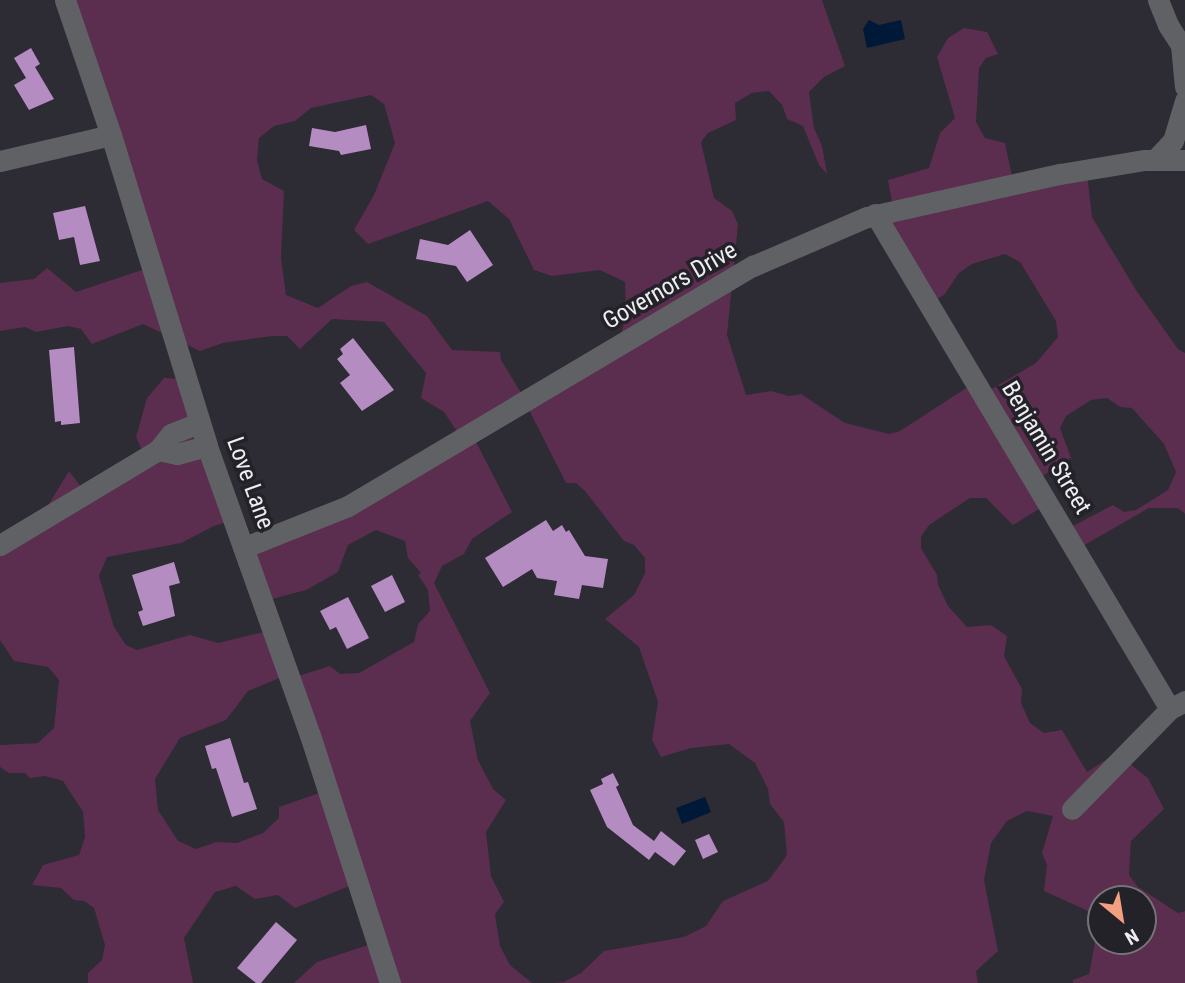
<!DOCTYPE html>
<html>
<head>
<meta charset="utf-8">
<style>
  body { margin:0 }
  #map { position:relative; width:1185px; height:983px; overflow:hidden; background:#2d2b33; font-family:"Roboto Condensed",sans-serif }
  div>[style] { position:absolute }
  .green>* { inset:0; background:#5b2d4e }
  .water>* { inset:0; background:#001939 }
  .building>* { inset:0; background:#b58cc2 }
  .minor>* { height:21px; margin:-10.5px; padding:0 10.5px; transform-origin:10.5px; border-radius:10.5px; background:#606165 }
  span { translate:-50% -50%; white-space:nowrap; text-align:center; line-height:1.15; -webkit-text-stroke:7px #232229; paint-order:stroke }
  .street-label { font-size:24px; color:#eeedf2 }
  .north { position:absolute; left:1087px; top:885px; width:70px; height:70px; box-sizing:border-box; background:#232229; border:2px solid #747379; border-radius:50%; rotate:150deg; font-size:19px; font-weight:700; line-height:28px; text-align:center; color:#eeedf2 }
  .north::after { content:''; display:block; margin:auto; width:24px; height:32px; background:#f2a080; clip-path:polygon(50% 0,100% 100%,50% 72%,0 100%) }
</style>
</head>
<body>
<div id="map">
  <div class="green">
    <i style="clip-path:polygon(evenodd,67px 0,822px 0,845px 66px,824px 77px,809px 92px,814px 128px,822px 146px,827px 174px,819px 165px,803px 126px,787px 119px,782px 105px,769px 91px,752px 93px,735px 103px,736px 120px,708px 133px,701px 142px,714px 198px,732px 211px,738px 224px,727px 335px,746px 395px,771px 391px,789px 396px,801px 394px,845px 423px,889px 434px,900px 431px,974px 383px,985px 393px,1036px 363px,1058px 337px,1056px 321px,1020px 262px,1005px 254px,972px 264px,959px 273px,944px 295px,930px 303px,879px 218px,893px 208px,888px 180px,929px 168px,940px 133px,955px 118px,937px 57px,948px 38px,964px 28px,987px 32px,998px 54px,986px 58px,979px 68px,976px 122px,985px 138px,1005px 143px,1014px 185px,1087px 173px,1092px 217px,1136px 290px,1178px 349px,1185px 353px,1185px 514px,1178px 508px,1149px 508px,1081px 547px,1069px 528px,1113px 505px,1124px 512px,1136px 510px,1168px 490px,1176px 472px,1164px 444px,1132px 408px,1120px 407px,1107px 398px,1091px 400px,1066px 416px,1060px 428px,1071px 458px,1036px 480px,1047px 504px,1013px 525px,986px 498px,970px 498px,929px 525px,921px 537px,921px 548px,937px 575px,938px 585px,948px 606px,967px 627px,991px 625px,1007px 636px,1004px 656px,1022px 689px,1021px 703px,1030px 723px,1044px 733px,1062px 730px,1087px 772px,1116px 753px,1148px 778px,1164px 809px,1131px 841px,1129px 875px,1138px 887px,1178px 913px,1185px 911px,1185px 983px,1073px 983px,1073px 980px,1089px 974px,1098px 926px,1088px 911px,1044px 891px,1047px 865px,1042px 853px,1053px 816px,1027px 811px,1007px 821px,991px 843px,984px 880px,998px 951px,976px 971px,978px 983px,554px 983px,564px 982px,581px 973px,604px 951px,684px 937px,706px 926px,723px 901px,768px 881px,787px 855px,784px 822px,770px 804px,768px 789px,755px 763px,729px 744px,691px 748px,661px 757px,652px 740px,658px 702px,639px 647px,605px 619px,634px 595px,645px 573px,645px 558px,634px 545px,624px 541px,585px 491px,576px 483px,566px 483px,528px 408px,474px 438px,512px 512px,472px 539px,464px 554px,442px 566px,434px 583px,490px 693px,470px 721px,478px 760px,493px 789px,506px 800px,486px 832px,491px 876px,504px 902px,495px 914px,500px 946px,510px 965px,532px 983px,294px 983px,317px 962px,368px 945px,357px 883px,295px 908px,278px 895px,255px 899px,236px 886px,215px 892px,184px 938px,193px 983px,88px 983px,88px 973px,102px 960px,105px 945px,94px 908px,84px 901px,74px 900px,61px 888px,32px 885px,43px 865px,79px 855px,85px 837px,83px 812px,63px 781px,45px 776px,30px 778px,25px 773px,9px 773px,0 767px,0 745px,38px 743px,54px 728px,59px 680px,48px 667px,14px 661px,0 640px,0 547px,36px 525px,69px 471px,85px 492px,146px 459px,136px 437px,147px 398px,164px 378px,193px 379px,237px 519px,214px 526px,181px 543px,107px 557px,99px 576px,114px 627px,126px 645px,137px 650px,190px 635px,218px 643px,272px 630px,287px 675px,248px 691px,226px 720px,180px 738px,155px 779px,158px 810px,178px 841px,196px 849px,216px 842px,237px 843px,263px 833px,279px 818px,279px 807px,328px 790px,292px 678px,330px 666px,340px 674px,359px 673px,414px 642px,418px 624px,430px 611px,428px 590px,418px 575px,421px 573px,408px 558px,405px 541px,376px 530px,348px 545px,338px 572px,306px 590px,268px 600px,251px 552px,462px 439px,444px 412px,421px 398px,426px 373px,384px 322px,332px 319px,300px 349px,287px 336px,272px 336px,223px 343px,200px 351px,143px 324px,92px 344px,81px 329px,68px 326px,36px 332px,25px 327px,0 331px,0 283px,34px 279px,47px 268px,76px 292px,145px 269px,67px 0,371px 95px,384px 104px,395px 143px,374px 195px,354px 230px,368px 244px,488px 201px,509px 219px,534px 270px,552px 276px,600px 270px,625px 282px,626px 316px,616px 353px,529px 406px,501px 360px,500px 352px,452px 350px,427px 316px,367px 282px,351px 286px,318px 308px,286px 295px,281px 258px,284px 191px,262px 179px,257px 160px,259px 138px,274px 126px,295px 121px,311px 108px,371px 95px,67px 0,1101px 899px,1143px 899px,1143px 941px,1101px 941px,1101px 899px)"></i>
  </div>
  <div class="water">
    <i style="clip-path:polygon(869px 20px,879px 25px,901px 20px,905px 39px,867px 48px,863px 29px)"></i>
    <i style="clip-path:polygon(705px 797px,711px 812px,682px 824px,676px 808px)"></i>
  </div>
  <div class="building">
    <i style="clip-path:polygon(31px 48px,40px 64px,35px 67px,54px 99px,29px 110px,14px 85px,26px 78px,14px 58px)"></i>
    <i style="clip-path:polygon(366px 125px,371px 149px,341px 155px,339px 151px,309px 146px,312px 128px,335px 132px)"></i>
    <i style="clip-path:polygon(85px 206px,100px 261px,80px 265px,74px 237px,59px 240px,53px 213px)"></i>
    <i style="clip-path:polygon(470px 230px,493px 265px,467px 282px,456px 266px,416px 259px,420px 239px,448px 245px)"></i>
    <i style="clip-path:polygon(353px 338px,394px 390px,362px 411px,340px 383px,350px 375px,337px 359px,343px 354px,340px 349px)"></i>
    <i style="clip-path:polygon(74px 347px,80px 423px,61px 425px,61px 421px,55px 422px,49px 350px)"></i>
    <i style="clip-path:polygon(546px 520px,553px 531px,562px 525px,566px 532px,569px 530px,585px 556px,608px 559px,603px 588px,582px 585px,579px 599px,554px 595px,557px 581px,537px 578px,532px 569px,503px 587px,485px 558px)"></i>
    <i style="clip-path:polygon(174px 562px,180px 583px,169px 586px,175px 616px,143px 626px,138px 612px,143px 610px,132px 575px)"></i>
    <i style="clip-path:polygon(392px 575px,405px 602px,385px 612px,371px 586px)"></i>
    <i style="clip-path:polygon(348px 597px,369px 638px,347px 649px,336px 627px,330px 630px,320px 611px)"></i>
    <i style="clip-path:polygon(230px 738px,244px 783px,248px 782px,257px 809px,232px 817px,216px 768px,212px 769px,205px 746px)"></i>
    <i style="clip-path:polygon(613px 773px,619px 785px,616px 787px,633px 825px,654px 841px,661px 831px,686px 851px,674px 866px,655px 852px,649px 860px,607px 827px,590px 790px,603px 784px,601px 779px)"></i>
    <i style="clip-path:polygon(709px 834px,718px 852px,703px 859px,695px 840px)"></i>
    <i style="clip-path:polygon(276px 922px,297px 940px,261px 983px,256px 983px,237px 968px)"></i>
  </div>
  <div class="minor">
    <i style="left:65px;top:0;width:143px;rotate:71.2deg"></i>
    <i style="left:111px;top:135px;width:325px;rotate:72.8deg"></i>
    <i style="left:207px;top:446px;width:307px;rotate:70.4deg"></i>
    <i style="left:310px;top:735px;width:261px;rotate:72.1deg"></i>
    <i style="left:1158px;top:0;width:27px;rotate:68deg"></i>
    <i style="left:1168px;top:25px;width:31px;rotate:57deg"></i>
    <i style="left:1181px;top:45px;width:42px;rotate:84.6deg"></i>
    <i style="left:1155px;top:160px;width:26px;rotate:-47deg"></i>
    <i style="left:1173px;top:141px;width:42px;rotate:-73.3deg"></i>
    <i style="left:0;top:161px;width:114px;rotate:-13.2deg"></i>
    <i style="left:875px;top:214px;width:576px;rotate:59.21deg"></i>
    <i style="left:158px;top:450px;width:19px;rotate:12deg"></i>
    <i style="left:177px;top:454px;width:31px;rotate:-15deg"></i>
    <i style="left:0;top:545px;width:184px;rotate:-31deg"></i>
    <i style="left:158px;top:450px;width:21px;rotate:-51deg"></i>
    <i style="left:171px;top:434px;width:31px;rotate:-22deg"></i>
    <i style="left:245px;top:547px;width:111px;rotate:-21.7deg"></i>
    <i style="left:348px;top:506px;width:471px;rotate:-30.7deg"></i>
    <i style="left:753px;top:266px;width:124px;rotate:-23.3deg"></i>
    <i style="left:867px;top:217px;width:198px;rotate:-12.6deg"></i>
    <i style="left:1060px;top:174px;width:86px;rotate:-9.4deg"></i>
    <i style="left:1145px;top:160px;width:40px"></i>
    <i style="left:1072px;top:809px;width:140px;rotate:-45.6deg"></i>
    <i style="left:1170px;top:709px;width:17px;rotate:-28deg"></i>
  </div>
  <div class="street-label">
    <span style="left:670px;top:286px;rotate:-30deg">Governors Drive</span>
    <span style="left:1046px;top:448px;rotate:59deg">Benjamin Street</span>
    <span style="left:250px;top:483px;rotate:70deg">Love Lane</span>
  </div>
  <div class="north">N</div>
</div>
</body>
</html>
